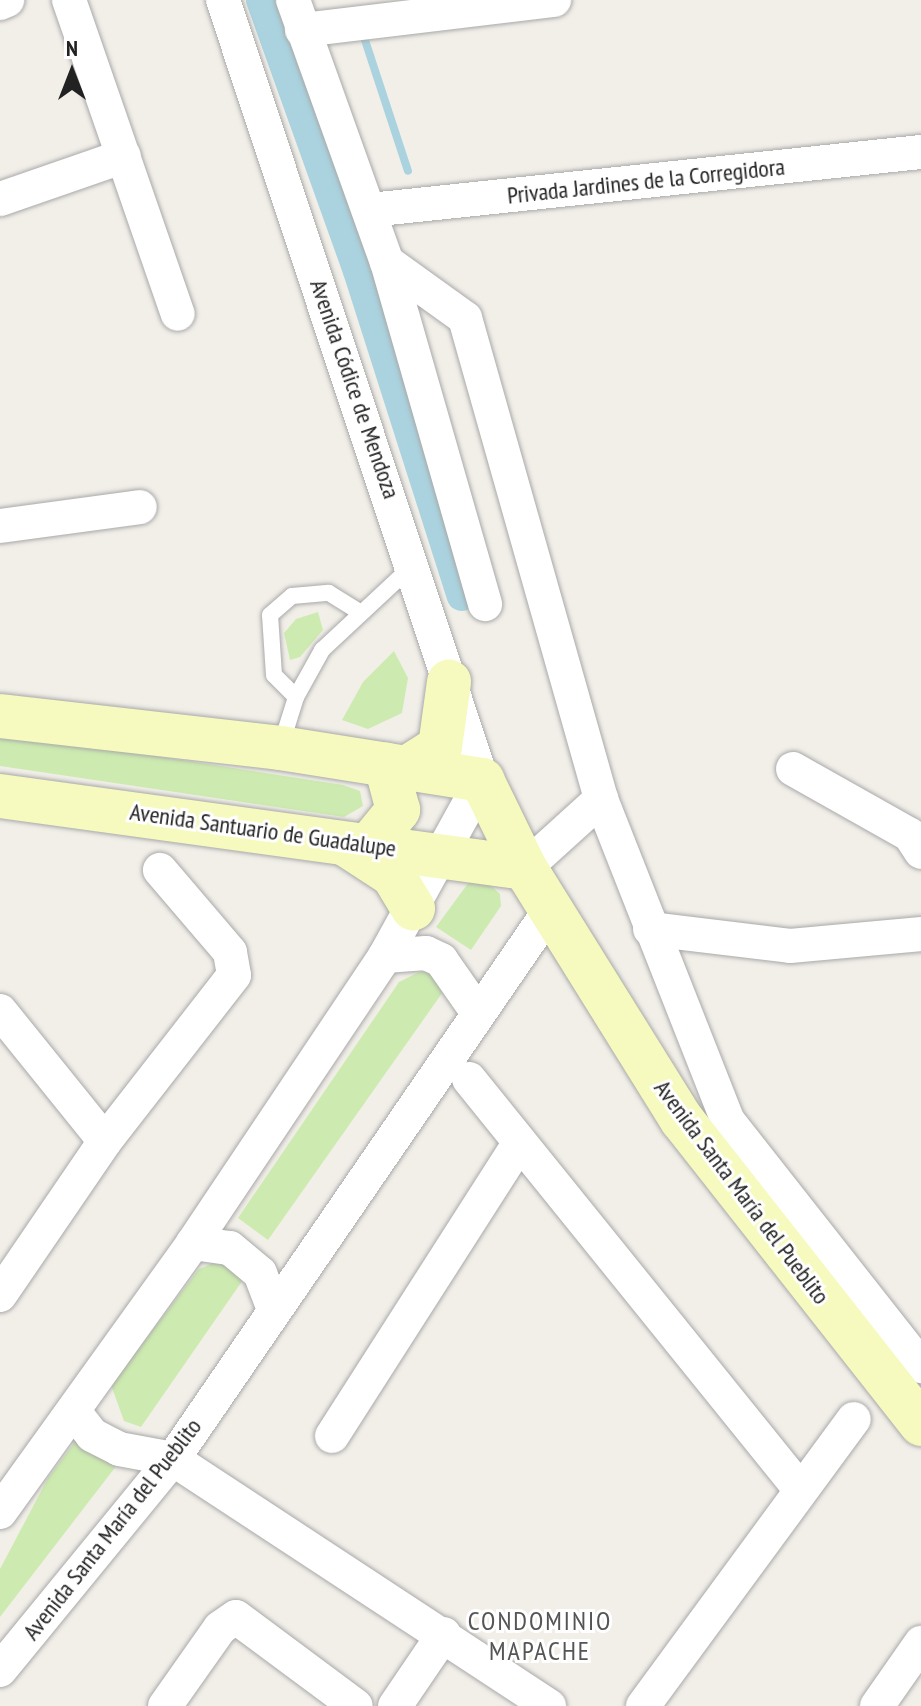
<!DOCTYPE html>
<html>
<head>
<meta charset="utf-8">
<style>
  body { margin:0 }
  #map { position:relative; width:921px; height:1706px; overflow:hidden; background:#f2efe9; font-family:"PT Sans Narrow",sans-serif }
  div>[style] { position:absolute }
  .grass>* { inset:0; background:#cdebb0 }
  .stream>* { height:8px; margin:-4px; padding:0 4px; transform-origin:4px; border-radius:4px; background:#aad3df }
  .canal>* { height:30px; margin:-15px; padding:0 15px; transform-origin:15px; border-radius:15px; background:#aad3df }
  .roads { filter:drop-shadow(0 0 2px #a9a9a9) drop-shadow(0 0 2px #a9a9a9) }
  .lane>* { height:16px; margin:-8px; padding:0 8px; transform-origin:8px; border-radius:8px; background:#fff }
  .street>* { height:34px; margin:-17px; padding:0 17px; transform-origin:17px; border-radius:17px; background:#fff }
  .secondary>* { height:44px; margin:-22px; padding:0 22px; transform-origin:22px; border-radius:22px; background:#f7fabf }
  span { translate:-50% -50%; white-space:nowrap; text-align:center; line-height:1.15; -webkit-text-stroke:6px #fff; paint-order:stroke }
  .street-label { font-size:24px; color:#222 }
  .neighbourhood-label { font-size:26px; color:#555; letter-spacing:2px }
  .north { position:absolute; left:32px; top:32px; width:80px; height:80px; -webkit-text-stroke:6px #fff; paint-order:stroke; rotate:0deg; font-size:22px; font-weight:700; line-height:32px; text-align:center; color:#222 }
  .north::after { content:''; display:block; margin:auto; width:28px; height:36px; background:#222; clip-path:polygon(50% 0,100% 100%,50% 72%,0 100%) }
</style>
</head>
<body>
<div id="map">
  <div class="grass">
    <i style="clip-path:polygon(318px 612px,323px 630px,300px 657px,290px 660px,284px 633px,296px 619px)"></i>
    <i style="clip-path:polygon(394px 651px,408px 678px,402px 713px,368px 729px,342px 720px,363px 682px)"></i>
    <i style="clip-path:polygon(0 732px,343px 785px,360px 791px,363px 806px,344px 817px,0 766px)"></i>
    <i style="clip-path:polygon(469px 882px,488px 883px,500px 894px,501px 906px,471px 950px,436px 927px)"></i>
    <i style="clip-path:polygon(419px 972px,437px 972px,445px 989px,268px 1240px,238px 1218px,399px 982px)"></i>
    <i style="clip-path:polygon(215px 1262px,234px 1264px,245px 1277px,141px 1427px,124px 1421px,111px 1385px,199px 1269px)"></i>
    <i style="clip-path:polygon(80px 1435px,117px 1465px,0 1617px,0 1569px,48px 1478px)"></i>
  </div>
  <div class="stream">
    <i style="left:362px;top:31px;width:147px;rotate:71.8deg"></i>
  </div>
  <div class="canal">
    <i style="left:261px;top:0;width:288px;rotate:70.3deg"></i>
    <i style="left:358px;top:271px;width:341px;rotate:72.3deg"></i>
  </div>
  <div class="roads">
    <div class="lane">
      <i style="left:296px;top:697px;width:31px;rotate:-135deg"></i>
      <i style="left:274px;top:675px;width:60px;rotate:-93.8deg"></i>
      <i style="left:270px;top:615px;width:29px;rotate:-41deg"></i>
      <i style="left:292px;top:596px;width:37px;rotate:-5deg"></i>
      <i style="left:329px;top:593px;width:36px;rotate:32deg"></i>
      <i style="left:281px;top:745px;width:50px;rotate:-72.6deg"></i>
      <i style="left:296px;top:697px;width:54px;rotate:-61deg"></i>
      <i style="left:322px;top:650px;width:125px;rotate:-43deg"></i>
    </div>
    <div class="street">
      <i style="left:69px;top:0;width:332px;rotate:70.9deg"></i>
      <i style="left:293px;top:0;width:278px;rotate:70.3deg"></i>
      <i style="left:387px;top:262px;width:96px;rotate:35.7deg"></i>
      <i style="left:465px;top:318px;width:500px;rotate:74.2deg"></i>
      <i style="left:601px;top:799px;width:346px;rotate:68.5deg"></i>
      <i style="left:728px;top:1121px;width:312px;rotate:51.8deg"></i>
      <i style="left:0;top:3px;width:8px;rotate:-23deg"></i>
      <i style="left:302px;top:30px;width:254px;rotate:-6.8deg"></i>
      <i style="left:0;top:199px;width:131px;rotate:-19.1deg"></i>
      <i style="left:370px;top:210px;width:554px;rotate:-6.01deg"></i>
      <i style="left:387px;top:262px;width:356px;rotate:74deg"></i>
      <i style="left:0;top:526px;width:141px;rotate:-7.7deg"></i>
      <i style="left:793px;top:769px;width:134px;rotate:29.4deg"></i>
      <i style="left:910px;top:835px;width:20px;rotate:57deg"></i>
      <i style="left:525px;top:868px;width:103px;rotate:-42.2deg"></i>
      <i style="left:650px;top:929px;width:141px;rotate:6.9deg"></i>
      <i style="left:790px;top:946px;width:132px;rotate:-5.2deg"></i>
      <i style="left:385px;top:956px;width:41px;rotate:-4.2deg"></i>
      <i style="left:426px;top:953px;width:17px;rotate:25deg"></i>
      <i style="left:441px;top:960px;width:61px;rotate:55deg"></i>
      <i style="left:0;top:1011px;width:167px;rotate:51.1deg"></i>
      <i style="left:469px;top:1079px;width:527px;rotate:51.09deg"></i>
      <i style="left:193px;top:1243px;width:37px;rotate:8deg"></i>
      <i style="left:230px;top:1248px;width:39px;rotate:40deg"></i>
      <i style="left:260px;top:1273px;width:36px;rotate:69deg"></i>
      <i style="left:0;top:1295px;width:186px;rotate:-55.7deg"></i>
      <i style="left:105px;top:1141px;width:210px;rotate:-52.1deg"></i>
      <i style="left:234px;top:975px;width:23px;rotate:-100deg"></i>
      <i style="left:230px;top:952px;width:108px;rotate:-130.5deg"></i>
      <i style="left:75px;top:1413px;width:28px;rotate:52deg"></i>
      <i style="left:92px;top:1435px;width:30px;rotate:27deg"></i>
      <i style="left:119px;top:1449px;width:55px;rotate:10.5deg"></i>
      <i style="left:173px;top:1459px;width:450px;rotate:33.3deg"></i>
      <i style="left:332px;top:1436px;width:347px;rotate:-57.4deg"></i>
      <i style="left:0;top:1512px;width:331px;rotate:-54.3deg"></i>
      <i style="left:193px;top:1243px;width:345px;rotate:-56.2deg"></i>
      <i style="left:385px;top:956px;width:201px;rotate:-61.1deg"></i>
      <i style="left:482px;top:780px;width:822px;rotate:-108.37deg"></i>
      <i style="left:0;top:1670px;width:273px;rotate:-50.7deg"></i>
      <i style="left:173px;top:1459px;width:666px;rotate:-55.52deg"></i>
      <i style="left:165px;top:1706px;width:95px;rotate:-54.8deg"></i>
      <i style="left:220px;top:1628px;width:19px;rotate:-35deg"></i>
      <i style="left:236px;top:1617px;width:149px;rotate:36.6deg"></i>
      <i style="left:395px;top:1706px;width:87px;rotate:-55.8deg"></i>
      <i style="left:643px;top:1706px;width:356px;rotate:-53.7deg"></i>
      <i style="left:877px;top:1706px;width:77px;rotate:-55.1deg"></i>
    </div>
    <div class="secondary">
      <i style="left:0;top:716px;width:282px;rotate:6.5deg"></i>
      <i style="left:280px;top:748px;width:205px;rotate:9deg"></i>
      <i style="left:482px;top:780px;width:98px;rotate:64deg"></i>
      <i style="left:525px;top:868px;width:297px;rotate:58.1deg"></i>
      <i style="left:682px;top:1120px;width:387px;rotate:51.8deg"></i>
      <i style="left:405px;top:769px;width:41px;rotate:-32.2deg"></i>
      <i style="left:440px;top:747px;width:66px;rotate:-82.1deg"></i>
      <i style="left:0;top:796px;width:530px;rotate:7.81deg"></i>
      <i style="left:371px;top:843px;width:43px;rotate:-50.7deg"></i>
      <i style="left:398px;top:810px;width:47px;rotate:-104.9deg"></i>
      <i style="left:347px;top:845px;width:55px;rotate:33.1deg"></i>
      <i style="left:393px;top:875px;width:39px;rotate:59deg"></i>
    </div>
  </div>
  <div class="street-label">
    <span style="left:646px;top:181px;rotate:-6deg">Privada Jardines de la Corregidora</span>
    <span style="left:355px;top:389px;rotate:71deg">Avenida Códice de Mendoza</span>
    <span style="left:263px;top:830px;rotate:8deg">Avenida Santuario de Guadalupe</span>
    <span style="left:742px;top:1192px;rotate:53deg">Avenida Santa María del Pueblito</span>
    <span style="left:112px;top:1529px;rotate:-52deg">Avenida Santa María del Pueblito</span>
  </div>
  <div class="neighbourhood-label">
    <span style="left:540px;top:1636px">CONDOMINIO<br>MAPACHE</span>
  </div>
  <div class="north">N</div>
</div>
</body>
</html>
